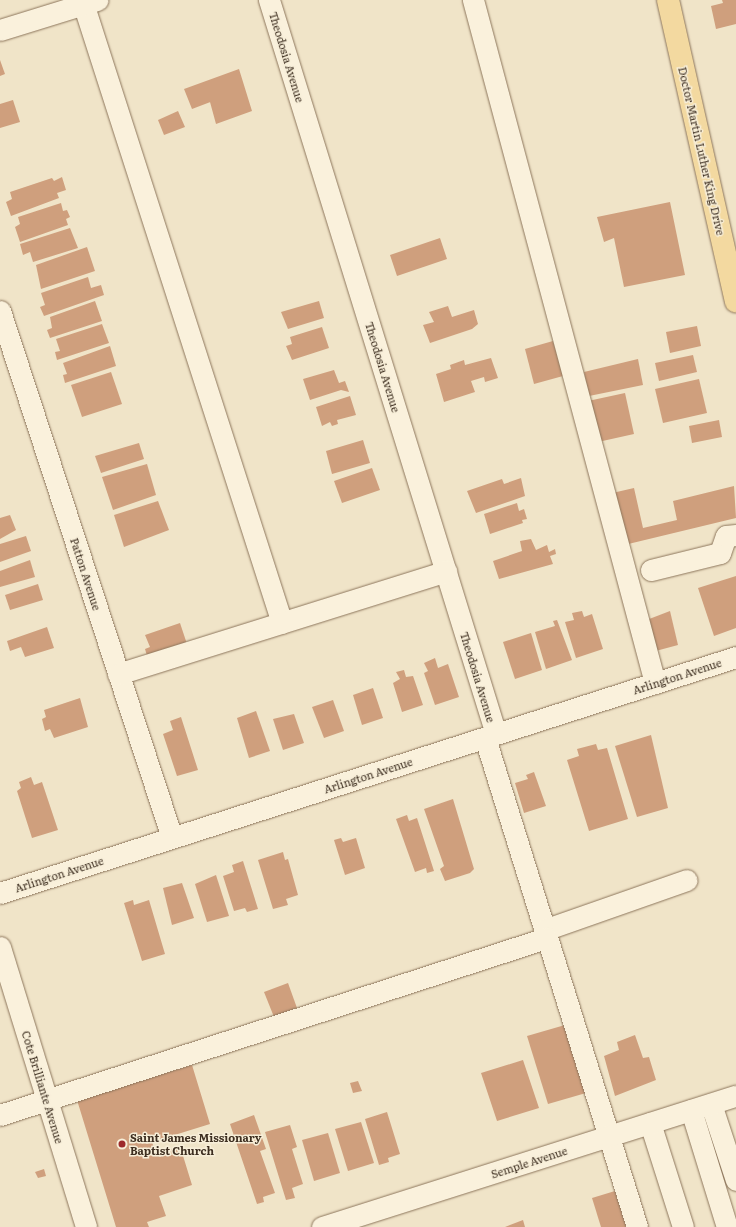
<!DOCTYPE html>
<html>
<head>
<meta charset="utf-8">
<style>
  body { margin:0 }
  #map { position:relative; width:736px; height:1227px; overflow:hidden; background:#f0e4c8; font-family:Literata,serif }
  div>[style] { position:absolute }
  .building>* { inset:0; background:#cf9f7d }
  .roads { filter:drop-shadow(0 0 1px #8d765c) drop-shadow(0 0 1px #8d765c) }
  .minor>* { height:21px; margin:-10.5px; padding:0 10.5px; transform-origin:10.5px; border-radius:10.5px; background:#faf1dc }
  .major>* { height:22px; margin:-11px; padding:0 11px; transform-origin:11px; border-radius:11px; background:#f3d9a0 }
  .dots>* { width:11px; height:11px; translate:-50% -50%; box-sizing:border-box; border:2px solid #f7eed8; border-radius:50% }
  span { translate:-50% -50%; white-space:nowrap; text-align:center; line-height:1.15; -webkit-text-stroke:3px #f7eed8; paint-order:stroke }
  .street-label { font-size:11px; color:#3d2e20 }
  .poi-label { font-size:11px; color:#3d2e20; font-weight:700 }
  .left { translate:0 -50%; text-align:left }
</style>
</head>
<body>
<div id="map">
  <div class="building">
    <i style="clip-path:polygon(722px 0,736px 0,736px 24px,716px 29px,711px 6px,723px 3px)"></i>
    <i style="clip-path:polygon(0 60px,5px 74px,0 76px)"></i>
    <i style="clip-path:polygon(239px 69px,252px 111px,216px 124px,210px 102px,234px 93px,192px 109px,184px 89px)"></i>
    <i style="clip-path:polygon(13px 100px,20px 122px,0 128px,0 104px)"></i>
    <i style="clip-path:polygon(178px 111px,185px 127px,164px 135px,158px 120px)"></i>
    <i style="clip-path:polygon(62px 177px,66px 190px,57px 193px,59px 198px,11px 216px,6px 202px,12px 199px,10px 192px,52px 178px,54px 181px)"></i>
    <i style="clip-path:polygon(670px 202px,685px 275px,624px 287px,614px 238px,604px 242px,597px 217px)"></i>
    <i style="clip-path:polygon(61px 203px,63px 211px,67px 210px,70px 217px,66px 219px,68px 225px,20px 242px,15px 227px,20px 224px,18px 217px)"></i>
    <i style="clip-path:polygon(70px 228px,78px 248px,33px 262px,30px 252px,23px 255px,20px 244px)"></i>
    <i style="clip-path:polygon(440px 238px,447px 259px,397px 276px,390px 255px)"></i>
    <i style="clip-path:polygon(87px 247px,95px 271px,41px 289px,36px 265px)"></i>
    <i style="clip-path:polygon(88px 277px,91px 288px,101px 285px,104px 295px,44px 316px,40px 307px,45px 305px,41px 293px)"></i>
    <i style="clip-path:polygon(95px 301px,102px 321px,50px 338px,47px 330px,52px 328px,50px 317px)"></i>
    <i style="clip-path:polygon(319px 301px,324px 318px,288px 329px,281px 312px)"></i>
    <i style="clip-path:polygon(448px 306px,452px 317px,474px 310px,478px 324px,472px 329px,430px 343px,423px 325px,434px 322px,429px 312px)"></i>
    <i style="clip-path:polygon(102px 324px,109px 343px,57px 360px,55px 352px,60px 351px,56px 339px)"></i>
    <i style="clip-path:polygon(697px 326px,701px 346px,670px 353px,666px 332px)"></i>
    <i style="clip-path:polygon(322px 327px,329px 348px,292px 360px,286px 346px,292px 344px,290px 337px)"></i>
    <i style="clip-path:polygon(553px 341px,563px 376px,534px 384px,525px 349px)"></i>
    <i style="clip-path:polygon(110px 346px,116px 366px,65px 383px,63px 375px,67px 374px,63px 363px)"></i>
    <i style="clip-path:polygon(693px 355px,697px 372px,659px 381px,655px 363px)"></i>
    <i style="clip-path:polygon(491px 358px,498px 378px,485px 382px,484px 377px,471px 381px,475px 392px,444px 402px,436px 374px,451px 369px,450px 365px,464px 360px,465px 365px)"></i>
    <i style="clip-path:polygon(638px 359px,643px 385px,589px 396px,584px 372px)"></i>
    <i style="clip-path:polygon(334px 370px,339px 383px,345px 381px,349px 392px,341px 390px,310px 400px,303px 379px)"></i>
    <i style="clip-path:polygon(111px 372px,122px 404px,82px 417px,71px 385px)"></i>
    <i style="clip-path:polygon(699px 379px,707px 413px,663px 423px,655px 389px)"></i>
    <i style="clip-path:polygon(625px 393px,634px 434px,598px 442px,588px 401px)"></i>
    <i style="clip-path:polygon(350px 396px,356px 415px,337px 420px,338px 424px,332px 426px,330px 422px,322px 426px,316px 407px)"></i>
    <i style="clip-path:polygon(719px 420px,722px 437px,692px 443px,689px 426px)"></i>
    <i style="clip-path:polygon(363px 440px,370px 463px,332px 474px,326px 451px)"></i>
    <i style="clip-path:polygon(139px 443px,144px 459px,101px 473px,95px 456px)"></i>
    <i style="clip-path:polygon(147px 464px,156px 495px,113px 510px,102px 477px)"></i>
    <i style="clip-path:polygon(372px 468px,380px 490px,342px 503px,334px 481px)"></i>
    <i style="clip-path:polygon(521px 478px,525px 496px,476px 513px,467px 491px,502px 479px,504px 484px)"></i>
    <i style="clip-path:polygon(734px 486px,736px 518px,620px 546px,608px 494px,634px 488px,643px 528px,677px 520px,673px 501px)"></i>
    <i style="clip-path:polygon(158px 501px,169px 530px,124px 547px,114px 515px)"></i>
    <i style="clip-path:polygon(517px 503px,519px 511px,524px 509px,527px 519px,522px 520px,523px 523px,490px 534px,484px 514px)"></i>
    <i style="clip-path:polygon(10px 515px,16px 530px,0 539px,0 518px)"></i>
    <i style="clip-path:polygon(26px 536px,31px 551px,0 562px,0 544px)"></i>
    <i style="clip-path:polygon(531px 539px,536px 550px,547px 545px,549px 552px,555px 549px,556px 554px,550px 556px,553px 564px,499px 579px,493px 561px,522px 551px,520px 541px)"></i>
    <i style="clip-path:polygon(30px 560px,35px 577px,0 587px,0 571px)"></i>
    <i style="clip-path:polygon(736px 576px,736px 628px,714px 636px,698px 588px)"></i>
    <i style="clip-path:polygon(38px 584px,43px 600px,10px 610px,5px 595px)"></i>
    <i style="clip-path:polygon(582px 611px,584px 617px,592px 614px,603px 649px,576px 658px,565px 622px,574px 620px,572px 613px)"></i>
    <i style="clip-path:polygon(670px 611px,678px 645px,652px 652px,644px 621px)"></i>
    <i style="clip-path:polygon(557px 620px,572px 660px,546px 669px,535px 632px,555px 626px,553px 621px)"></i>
    <i style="clip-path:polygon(180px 623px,188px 647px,148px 659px,145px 649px,150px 647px,145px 635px)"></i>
    <i style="clip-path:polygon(47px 627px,54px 648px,25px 657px,21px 647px,10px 651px,7px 641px)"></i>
    <i style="clip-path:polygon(531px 633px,542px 670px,515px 679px,503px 642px)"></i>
    <i style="clip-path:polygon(435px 658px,438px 668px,448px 664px,459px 697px,435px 705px,424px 673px,428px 671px,424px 663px)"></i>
    <i style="clip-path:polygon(404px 670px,406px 677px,413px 676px,423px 705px,402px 712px,393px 683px,400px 679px,396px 672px)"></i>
    <i style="clip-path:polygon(373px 688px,383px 718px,362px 725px,353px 695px)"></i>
    <i style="clip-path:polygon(80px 698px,88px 727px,54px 738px,50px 729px,45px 731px,42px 719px,46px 717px,44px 710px)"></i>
    <i style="clip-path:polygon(333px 700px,344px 731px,324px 738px,312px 707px)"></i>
    <i style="clip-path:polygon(256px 711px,270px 751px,249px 758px,237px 718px)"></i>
    <i style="clip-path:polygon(294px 714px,304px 743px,283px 750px,273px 719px)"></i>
    <i style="clip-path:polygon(181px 717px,198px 770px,177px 776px,163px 734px,173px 730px,170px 721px)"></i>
    <i style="clip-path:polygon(651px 735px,668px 808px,637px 817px,615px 746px)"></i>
    <i style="clip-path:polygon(596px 744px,598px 750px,607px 748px,628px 819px,589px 831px,567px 760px,579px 756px,577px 749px)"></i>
    <i style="clip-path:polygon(534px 772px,546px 806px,524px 813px,515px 783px,528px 779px,526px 775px)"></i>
    <i style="clip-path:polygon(31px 777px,34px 785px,42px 782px,58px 830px,32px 838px,17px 791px,21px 788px,19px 782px)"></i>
    <i style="clip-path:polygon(453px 799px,474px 869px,470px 873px,445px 881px,440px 869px,444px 866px,424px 809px)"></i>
    <i style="clip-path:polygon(407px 815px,409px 821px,417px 818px,434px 871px,427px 873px,426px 868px,415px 872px,396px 819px)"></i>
    <i style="clip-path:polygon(341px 838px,343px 842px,356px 838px,365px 868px,345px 875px,334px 840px)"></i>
    <i style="clip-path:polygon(283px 852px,285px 860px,288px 859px,298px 895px,286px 899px,288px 905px,273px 909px,258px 860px)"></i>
    <i style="clip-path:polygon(243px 861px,258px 909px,247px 912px,245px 908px,234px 911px,223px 876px,234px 872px,232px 865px)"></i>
    <i style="clip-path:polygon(216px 875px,229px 916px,207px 922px,195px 884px)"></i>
    <i style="clip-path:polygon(182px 883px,194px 918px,172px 925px,163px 888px)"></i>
    <i style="clip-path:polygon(133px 900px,134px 905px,149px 900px,165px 954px,142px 961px,124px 903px)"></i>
    <i style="clip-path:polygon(288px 983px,297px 1008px,274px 1017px,264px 992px)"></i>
    <i style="clip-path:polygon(565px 1025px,586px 1093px,548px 1104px,527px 1036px)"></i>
    <i style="clip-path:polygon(635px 1035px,643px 1058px,649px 1057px,656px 1080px,615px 1096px,604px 1056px,619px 1050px,617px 1042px)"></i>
    <i style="clip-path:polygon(523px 1060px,539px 1108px,497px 1121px,481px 1073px)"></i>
    <i style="clip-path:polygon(192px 1065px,210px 1124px,152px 1142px,156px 1154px,180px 1146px,192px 1185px,159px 1196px,166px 1216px,147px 1222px,149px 1227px,116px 1227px,77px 1100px)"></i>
    <i style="clip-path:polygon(358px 1081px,362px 1091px,353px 1093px,350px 1083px)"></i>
    <i style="clip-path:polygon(387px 1112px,400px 1154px,388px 1158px,389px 1162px,379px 1165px,365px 1119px)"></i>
    <i style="clip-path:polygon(254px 1115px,266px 1149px,260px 1151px,275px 1193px,263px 1197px,264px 1202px,257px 1204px,230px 1124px)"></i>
    <i style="clip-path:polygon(361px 1122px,374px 1163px,348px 1171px,335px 1129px)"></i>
    <i style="clip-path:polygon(290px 1125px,297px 1147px,292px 1149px,303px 1184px,292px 1188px,295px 1198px,286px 1200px,265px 1132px)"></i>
    <i style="clip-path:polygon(328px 1133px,340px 1173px,314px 1181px,302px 1140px)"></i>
    <i style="clip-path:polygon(44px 1169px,46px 1176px,38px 1178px,35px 1172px)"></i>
    <i style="clip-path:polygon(615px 1191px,627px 1227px,601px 1227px,592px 1198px)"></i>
    <i style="clip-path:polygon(523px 1220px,525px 1227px,505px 1227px)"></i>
  </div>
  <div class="roads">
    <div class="minor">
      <i style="left:82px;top:0;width:654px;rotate:72.2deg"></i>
      <i style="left:269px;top:0;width:768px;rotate:72.82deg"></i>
      <i style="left:473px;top:0;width:707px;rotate:75.08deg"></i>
      <i style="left:0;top:30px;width:102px;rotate:-17.2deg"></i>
      <i style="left:0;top:311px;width:554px;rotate:71.92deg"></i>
      <i style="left:651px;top:570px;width:71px;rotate:-13.8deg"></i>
      <i style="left:720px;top:553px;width:18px;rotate:-71deg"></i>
      <i style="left:726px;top:536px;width:10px;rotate:-6deg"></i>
      <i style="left:118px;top:674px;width:344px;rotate:-17.4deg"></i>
      <i style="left:485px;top:738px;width:512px;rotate:72.73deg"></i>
      <i style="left:0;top:893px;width:773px;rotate:-17.78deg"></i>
      <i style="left:544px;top:930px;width:151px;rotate:-19.3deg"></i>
      <i style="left:0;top:947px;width:293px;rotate:72.9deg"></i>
      <i style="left:711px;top:1104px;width:80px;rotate:71.8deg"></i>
      <i style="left:691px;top:1110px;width:122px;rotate:72.9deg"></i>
      <i style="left:0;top:1115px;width:574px;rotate:-17.96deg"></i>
      <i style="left:650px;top:1123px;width:109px;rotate:72.4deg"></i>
      <i style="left:322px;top:1227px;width:434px;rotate:-17.6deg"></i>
    </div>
    <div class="major">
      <i style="left:668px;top:0;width:309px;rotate:77.3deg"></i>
    </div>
  </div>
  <div class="dots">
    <i style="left:122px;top:1144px;background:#9e2a2b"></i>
  </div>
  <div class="street-label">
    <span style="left:287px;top:57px;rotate:73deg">Theodosia Avenue</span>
    <span style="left:702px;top:151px;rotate:77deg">Doctor Martin Luther King Drive</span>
    <span style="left:383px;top:367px;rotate:73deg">Theodosia Avenue</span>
    <span style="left:86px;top:574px;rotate:72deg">Patton Avenue</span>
    <span style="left:677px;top:676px;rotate:-18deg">Arlington Avenue</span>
    <span style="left:478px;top:677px;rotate:73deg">Theodosia Avenue</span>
    <span style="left:368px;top:775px;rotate:-18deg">Arlington Avenue</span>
    <span style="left:59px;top:874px;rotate:-18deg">Arlington Avenue</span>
    <span style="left:43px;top:1087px;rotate:73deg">Cote Brilliante Avenue</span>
    <span style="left:529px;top:1162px;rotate:-18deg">Semple Avenue</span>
  </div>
  <div class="poi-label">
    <span class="left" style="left:130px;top:1144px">Saint James Missionary<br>Baptist Church</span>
  </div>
</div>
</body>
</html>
